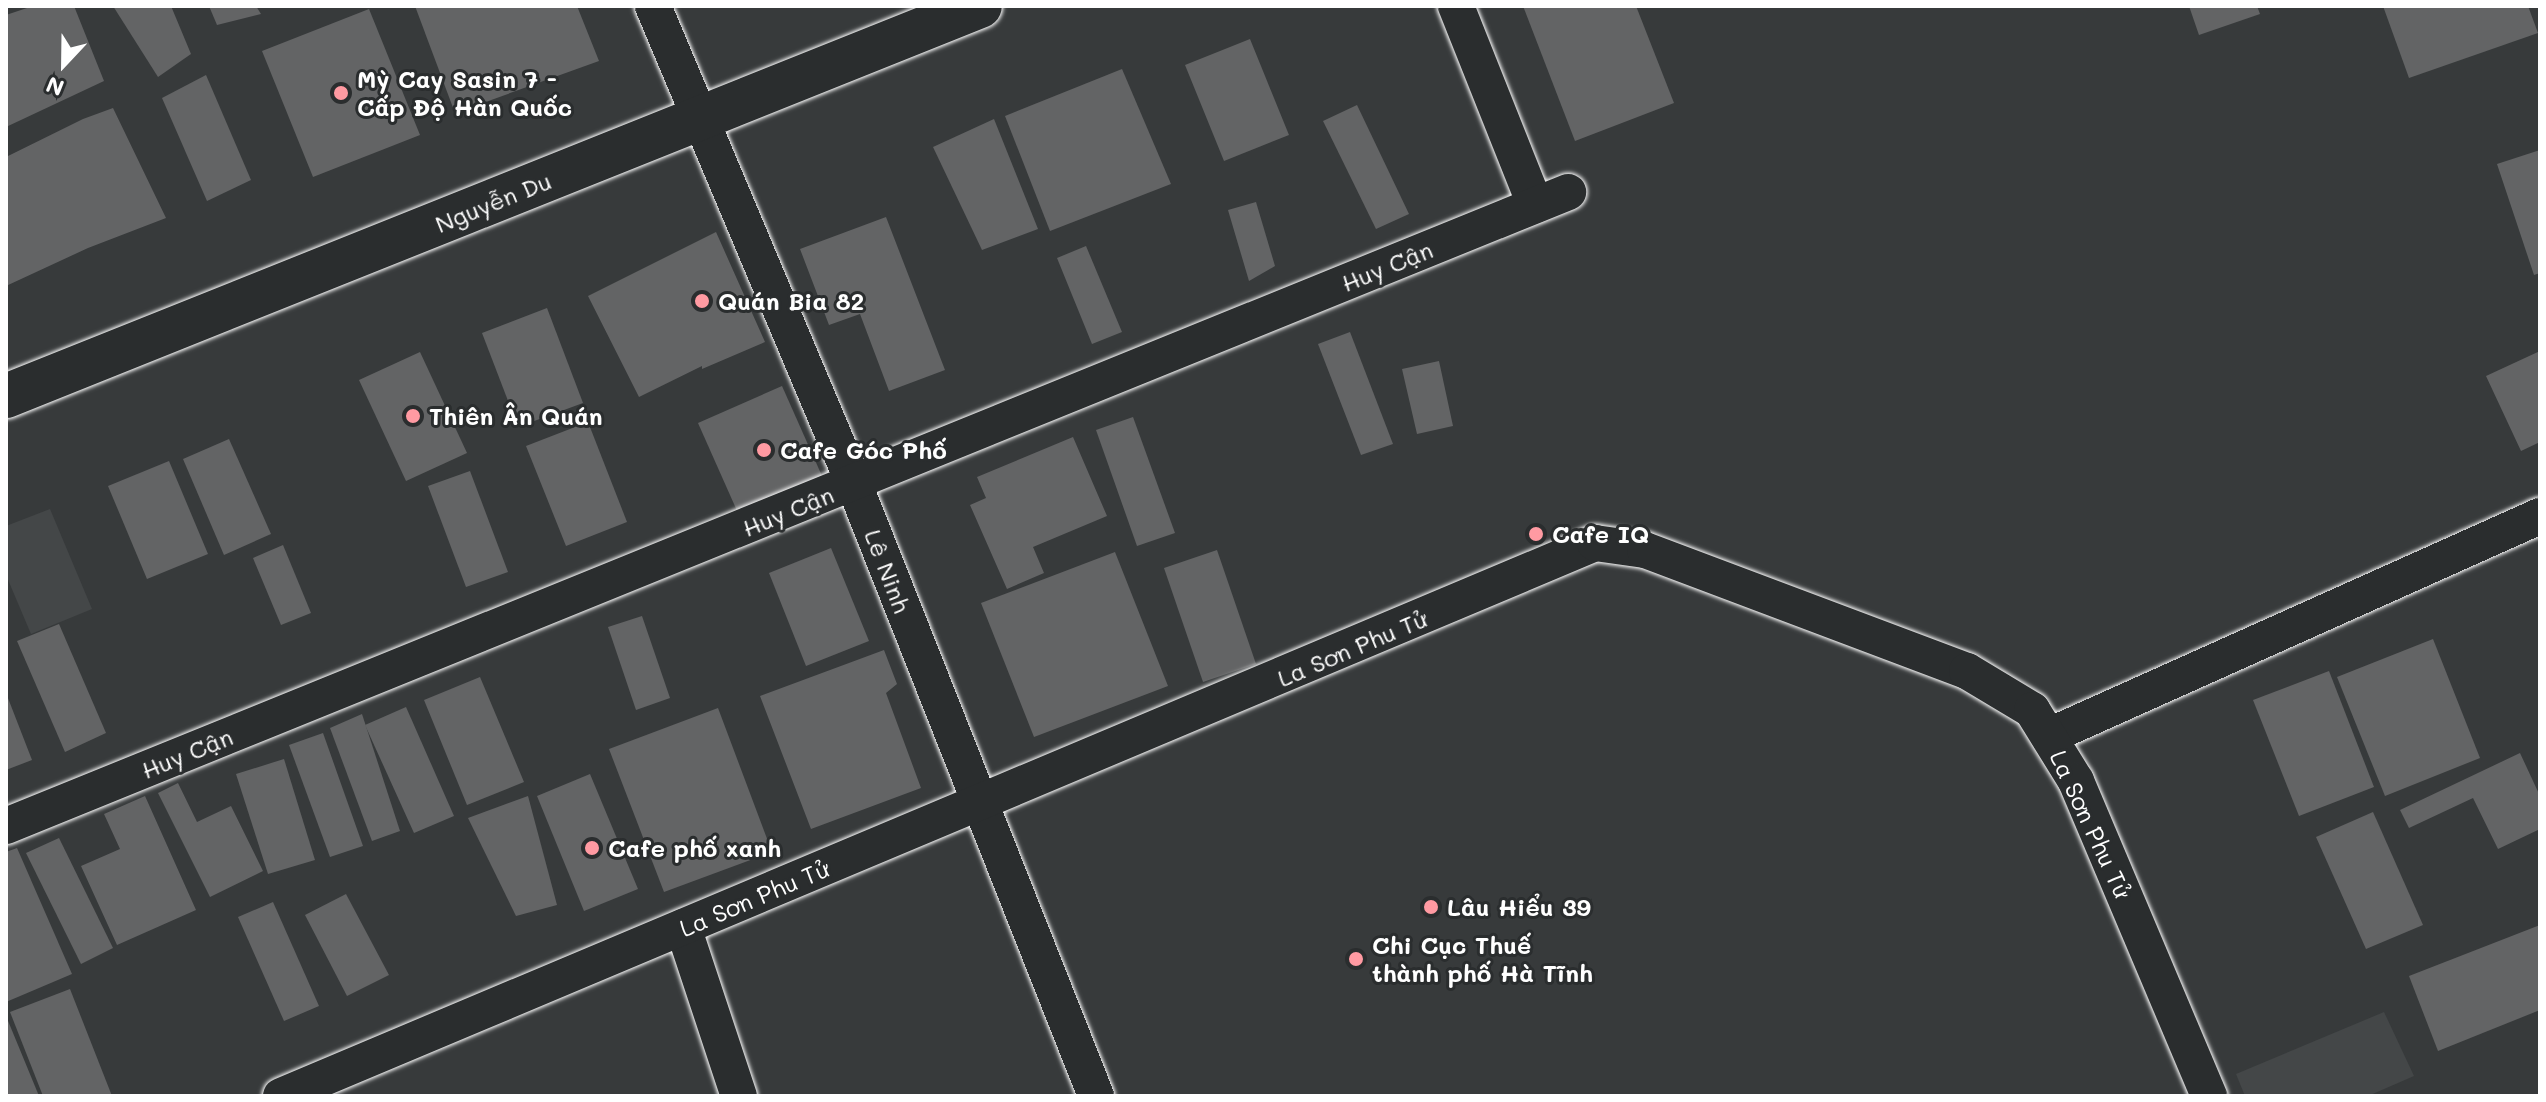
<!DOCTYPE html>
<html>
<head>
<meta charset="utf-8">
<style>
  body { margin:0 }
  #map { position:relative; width:2546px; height:1102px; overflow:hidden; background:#373a3b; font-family:Mali,sans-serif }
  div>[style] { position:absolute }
  .built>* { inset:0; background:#444748 }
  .building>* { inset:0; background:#636465 }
  .roads { filter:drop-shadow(0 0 2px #fff) drop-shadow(0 0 2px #fff) }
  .minor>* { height:36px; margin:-18px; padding:0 18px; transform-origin:18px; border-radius:18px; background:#2a2d2e }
  .secondary>* { height:44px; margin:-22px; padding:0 22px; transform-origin:22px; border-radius:22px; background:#2a2d2e }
  .dots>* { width:22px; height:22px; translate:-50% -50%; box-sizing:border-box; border:4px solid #2a2d2e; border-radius:50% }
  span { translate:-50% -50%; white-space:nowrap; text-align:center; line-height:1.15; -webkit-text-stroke:6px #2a2d2e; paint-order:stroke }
  .poi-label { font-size:24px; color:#fff; font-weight:700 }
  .left { translate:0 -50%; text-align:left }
  .street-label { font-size:24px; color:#fff }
  .frame { position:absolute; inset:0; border:8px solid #fff; pointer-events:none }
  .north { position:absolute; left:24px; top:24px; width:80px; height:80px; -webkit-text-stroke:6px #2a2d2e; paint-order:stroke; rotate:202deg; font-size:22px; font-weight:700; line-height:32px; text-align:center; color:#fff }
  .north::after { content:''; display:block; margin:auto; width:28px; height:36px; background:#fff; clip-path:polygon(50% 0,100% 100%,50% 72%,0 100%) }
</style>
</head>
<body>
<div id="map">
  <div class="built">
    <i style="clip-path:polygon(50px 509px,92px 609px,31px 634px,6px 575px,6px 526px)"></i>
    <i style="clip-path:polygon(2384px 1012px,2414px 1076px,2368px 1096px,2245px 1096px,2236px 1074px)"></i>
  </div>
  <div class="building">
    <i style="clip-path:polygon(33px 6px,74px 6px,104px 81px,6px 127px,6px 15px)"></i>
    <i style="clip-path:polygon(113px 6px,171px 6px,191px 54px,158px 77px)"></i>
    <i style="clip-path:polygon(209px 6px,256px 6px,261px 14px,217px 25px)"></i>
    <i style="clip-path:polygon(415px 6px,577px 6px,599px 61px,455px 113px)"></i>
    <i style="clip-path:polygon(1523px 6px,1636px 6px,1674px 103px,1575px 141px)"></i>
    <i style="clip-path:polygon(2189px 6px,2257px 6px,2260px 14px,2199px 35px)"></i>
    <i style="clip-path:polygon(2383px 6px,2528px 6px,2538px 33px,2409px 78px)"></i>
    <i style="clip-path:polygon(369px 9px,420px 135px,313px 177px,262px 51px)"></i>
    <i style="clip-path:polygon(1250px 39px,1289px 135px,1224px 161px,1185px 65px)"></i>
    <i style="clip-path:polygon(1122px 69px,1171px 184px,1050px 231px,1005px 116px)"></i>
    <i style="clip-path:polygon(206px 75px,251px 180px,207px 201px,162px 98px)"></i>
    <i style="clip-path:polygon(1357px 105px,1409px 214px,1376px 229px,1323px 121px)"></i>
    <i style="clip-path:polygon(113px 108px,166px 218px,88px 248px,6px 286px,6px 157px,83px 119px)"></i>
    <i style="clip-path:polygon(994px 119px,1038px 229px,982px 250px,933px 147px)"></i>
    <i style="clip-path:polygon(2540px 150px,2540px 273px,2534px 275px,2497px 164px)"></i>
    <i style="clip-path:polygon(1256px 202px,1275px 266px,1249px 281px,1228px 210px)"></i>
    <i style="clip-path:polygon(886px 217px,945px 370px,889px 391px,860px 314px,829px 325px,800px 249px)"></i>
    <i style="clip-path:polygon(716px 232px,765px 342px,702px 369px,702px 366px,639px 397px,588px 296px)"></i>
    <i style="clip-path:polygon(1086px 246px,1122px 332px,1092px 344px,1057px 258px)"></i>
    <i style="clip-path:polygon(547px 308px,583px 403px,518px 427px,482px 333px)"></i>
    <i style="clip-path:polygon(1350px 332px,1393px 444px,1361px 455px,1318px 344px)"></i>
    <i style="clip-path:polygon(2540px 351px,2540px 442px,2521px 451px,2486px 376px)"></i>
    <i style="clip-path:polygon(420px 352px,467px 453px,406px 481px,359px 380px)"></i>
    <i style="clip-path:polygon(1439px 361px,1453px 426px,1417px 434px,1402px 369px)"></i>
    <i style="clip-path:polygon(782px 386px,822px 476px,738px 513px,698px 423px)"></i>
    <i style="clip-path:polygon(1133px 417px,1175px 533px,1137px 546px,1096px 430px)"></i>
    <i style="clip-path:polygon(588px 422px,627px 522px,566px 546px,526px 446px)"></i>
    <i style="clip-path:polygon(1073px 437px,1107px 516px,1033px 547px,1044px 573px,1007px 589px,970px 505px,986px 498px,977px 477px)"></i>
    <i style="clip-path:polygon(229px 439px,271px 534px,224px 555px,183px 459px)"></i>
    <i style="clip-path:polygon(169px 461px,208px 554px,147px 579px,108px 486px)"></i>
    <i style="clip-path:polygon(470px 471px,508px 572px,466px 587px,428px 486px)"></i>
    <i style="clip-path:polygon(283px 545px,311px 613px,281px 625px,253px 558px)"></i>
    <i style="clip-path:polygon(831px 548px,869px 641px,806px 666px,769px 573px)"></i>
    <i style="clip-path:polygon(1217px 550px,1256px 664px,1203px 682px,1164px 568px)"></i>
    <i style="clip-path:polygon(1115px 552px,1168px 686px,1034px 737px,981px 603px)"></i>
    <i style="clip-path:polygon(642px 616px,670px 698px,636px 710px,608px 627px)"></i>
    <i style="clip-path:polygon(59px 624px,106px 733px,65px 752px,17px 641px)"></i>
    <i style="clip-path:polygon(2433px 639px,2480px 758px,2385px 796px,2337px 677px)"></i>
    <i style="clip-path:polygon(884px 650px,897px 684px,886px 693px,921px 788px,811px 829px,760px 696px)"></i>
    <i style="clip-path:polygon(2329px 671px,2374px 787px,2299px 816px,2253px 700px)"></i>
    <i style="clip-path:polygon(480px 677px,524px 782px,467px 805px,424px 700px)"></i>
    <i style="clip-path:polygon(6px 693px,32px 760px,6px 770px)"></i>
    <i style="clip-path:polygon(406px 707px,454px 816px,414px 833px,365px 725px)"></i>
    <i style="clip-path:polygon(718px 708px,772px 852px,664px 892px,609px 749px)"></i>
    <i style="clip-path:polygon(362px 714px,400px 831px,372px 841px,330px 728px)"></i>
    <i style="clip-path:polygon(323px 733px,363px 846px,330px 857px,289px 745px)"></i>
    <i style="clip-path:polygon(2520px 753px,2540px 796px,2540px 829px,2498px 849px,2473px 798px,2409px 828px,2400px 810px)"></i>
    <i style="clip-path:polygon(284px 759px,315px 860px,268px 874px,236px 774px)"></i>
    <i style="clip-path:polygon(590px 774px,638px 889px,584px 911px,537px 796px)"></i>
    <i style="clip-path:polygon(178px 783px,197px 822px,231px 806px,263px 871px,210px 897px,158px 793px)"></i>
    <i style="clip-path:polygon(145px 796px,196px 910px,117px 945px,81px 866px,120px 849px,104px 814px)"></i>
    <i style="clip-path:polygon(528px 796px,557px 905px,516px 916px,468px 818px)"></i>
    <i style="clip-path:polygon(2373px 812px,2423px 925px,2366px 949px,2316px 837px)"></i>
    <i style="clip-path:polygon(59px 838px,113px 948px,81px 964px,26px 853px)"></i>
    <i style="clip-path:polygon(17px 848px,72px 974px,6px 1002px,6px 852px)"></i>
    <i style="clip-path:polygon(346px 894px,389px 975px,347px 996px,305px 915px)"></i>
    <i style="clip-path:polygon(273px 902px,319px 1006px,284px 1021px,238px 917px)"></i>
    <i style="clip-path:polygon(2540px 925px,2540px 1010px,2438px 1051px,2409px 976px)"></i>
    <i style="clip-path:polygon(70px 989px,112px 1096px,43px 1096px,10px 1012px)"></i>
    <i style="clip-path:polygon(6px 1016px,39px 1096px,6px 1096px)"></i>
  </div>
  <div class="roads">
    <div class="minor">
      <i style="left:653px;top:6px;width:519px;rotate:67.19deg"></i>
      <i style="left:854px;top:484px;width:658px;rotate:68.42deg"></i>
      <i style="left:1456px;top:6px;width:214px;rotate:68.3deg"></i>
      <i style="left:2049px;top:736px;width:538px;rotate:-24.14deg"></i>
      <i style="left:6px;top:826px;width:1686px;rotate:-22.09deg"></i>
      <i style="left:683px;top:927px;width:178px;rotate:71.7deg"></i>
      <i style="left:281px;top:1096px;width:1426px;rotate:-22.82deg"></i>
      <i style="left:1595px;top:543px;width:50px;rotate:8deg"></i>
      <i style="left:1645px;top:550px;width:344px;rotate:20.6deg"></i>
      <i style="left:1967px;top:671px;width:76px;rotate:31deg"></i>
      <i style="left:2032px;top:710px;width:84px;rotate:58.2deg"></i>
      <i style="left:2076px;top:781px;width:342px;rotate:67.1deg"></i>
    </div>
    <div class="secondary">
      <i style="left:6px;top:396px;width:1049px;rotate:-21.82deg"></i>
    </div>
  </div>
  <div class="dots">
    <i style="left:341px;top:93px;background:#ff9aa2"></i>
    <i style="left:702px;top:301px;background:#ff9aa2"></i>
    <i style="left:413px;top:416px;background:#ff9aa2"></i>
    <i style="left:764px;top:450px;background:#ff9aa2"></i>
    <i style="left:1536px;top:534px;background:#ff9aa2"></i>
    <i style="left:592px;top:848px;background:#ff9aa2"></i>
    <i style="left:1431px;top:907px;background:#ff9aa2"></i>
    <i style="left:1356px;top:959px;background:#ff9aa2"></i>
  </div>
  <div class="poi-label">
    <span class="left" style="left:357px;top:93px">Mỳ Cay Sasin 7 -<br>Cấp Độ Hàn Quốc</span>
    <span class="left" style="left:718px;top:301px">Quán Bia 82</span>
    <span class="left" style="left:429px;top:416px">Thiên Ân Quán</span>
    <span class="left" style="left:780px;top:450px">Cafe Góc Phố</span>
    <span class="left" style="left:1552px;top:534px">Cafe IQ</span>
    <span class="left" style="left:608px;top:848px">Cafe phố xanh</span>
    <span class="left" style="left:1447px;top:907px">Lâu Hiểu 39</span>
    <span class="left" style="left:1372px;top:959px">Chi Cục Thuế<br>thành phố Hà Tĩnh</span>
  </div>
  <div class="street-label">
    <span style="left:493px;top:202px;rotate:-22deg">Nguyễn Du</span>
    <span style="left:1387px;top:266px;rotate:-22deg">Huy Cận</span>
    <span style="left:788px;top:511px;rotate:-22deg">Huy Cận</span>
    <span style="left:888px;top:571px;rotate:69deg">Lê Ninh</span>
    <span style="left:1352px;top:648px;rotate:-23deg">La Sơn Phu Tử</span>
    <span style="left:187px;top:753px;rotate:-22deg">Huy Cận</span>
    <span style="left:2091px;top:824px;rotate:65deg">La Sơn Phu Tử</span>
    <span style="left:754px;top:898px;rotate:-23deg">La Sơn Phu Tử</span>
  </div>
  <div class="frame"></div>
  <div class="north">N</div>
</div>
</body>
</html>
